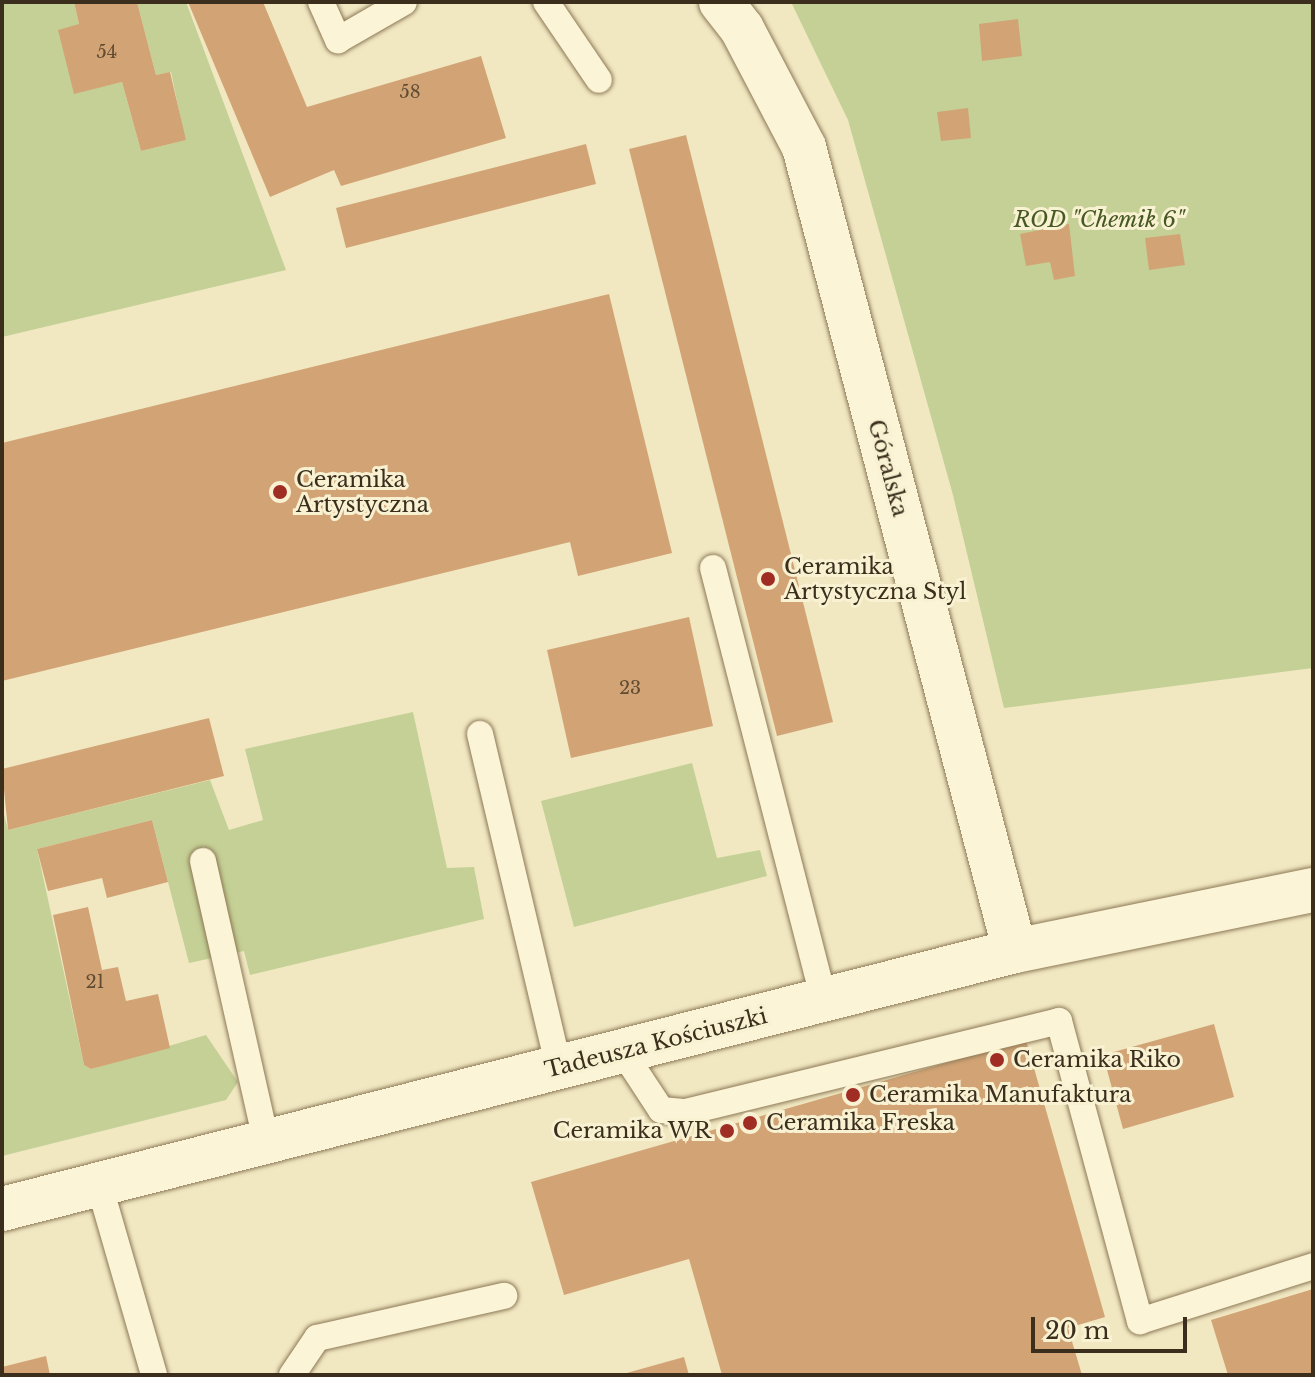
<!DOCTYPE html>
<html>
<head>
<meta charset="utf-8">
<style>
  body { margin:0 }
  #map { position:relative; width:1315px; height:1377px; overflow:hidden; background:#f1e8c2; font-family:"Libre Baskerville",serif }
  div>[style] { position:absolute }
  .green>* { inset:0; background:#c4d095 }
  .building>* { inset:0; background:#d2a475 }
  .roads { filter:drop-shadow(0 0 2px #8d7957) drop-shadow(0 0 2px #8d7957) }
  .service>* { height:26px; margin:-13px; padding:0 13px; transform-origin:13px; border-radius:13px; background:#fbf4d6 }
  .tertiary>* { height:44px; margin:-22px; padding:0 22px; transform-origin:22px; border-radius:22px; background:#fbf4d6 }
  .secondary>* { height:44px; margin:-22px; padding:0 22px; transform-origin:22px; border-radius:22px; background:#fbf4d6 }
  .dots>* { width:22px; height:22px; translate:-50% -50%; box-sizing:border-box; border:4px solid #f8f1d2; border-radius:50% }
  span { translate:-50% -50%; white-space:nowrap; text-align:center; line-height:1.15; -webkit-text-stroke:6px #f8f1d2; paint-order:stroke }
  .number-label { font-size:18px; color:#614c33 }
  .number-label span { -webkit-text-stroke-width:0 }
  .park-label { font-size:22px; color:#465922; font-style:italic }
  .street-label { font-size:22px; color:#3b2e1d }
  .poi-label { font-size:22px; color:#3b2e1d }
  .left { translate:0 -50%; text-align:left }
  .right { translate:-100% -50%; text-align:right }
  .frame { position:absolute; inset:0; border:4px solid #3b2e1d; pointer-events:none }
  .scale { position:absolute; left:1031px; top:1317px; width:156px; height:36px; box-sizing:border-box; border:4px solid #3b2e1d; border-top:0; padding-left:10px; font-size:24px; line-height:28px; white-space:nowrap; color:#3b2e1d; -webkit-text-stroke:6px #f8f1d2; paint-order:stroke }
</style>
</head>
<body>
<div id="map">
  <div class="green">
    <i style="clip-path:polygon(2px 2px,74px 2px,79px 24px,75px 93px,122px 82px,141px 151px,185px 140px,171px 72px,156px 75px,137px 2px,186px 2px,286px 270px,2px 337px)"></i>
    <i style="clip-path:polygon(791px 2px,1313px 2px,1313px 668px,1004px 708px,953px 495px,848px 120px)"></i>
    <i style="clip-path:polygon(413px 712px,447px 868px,474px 867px,484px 919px,250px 975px,244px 951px,189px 963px,152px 820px,37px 849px,84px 1065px,91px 1069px,206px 1035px,238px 1082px,226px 1100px,2px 1156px,2px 807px,8px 830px,210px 780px,229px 830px,263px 820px,245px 749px)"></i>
    <i style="clip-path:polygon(692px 763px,717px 858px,760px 850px,767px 876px,574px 927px,541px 801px)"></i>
  </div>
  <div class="building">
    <i style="clip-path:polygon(74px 2px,137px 2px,156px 75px,170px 72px,186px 140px,141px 151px,122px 82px,74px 94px,58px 30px,79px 24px)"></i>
    <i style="clip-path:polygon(188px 2px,263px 2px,307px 107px,481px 56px,506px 138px,341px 186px,334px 170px,270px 197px)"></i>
    <i style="clip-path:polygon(1018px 19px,1022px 56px,982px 61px,979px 24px)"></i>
    <i style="clip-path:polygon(968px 108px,971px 138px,941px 141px,937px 112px)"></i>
    <i style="clip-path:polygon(686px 135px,833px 722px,777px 736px,629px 149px)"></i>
    <i style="clip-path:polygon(586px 144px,596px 184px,346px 248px,336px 208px)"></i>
    <i style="clip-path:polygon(1069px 224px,1075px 276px,1054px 280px,1050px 262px,1026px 266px,1020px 234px)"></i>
    <i style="clip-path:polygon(1180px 234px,1185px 265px,1149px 270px,1145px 238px)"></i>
    <i style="clip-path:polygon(609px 294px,672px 553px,578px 576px,570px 542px,2px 681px,2px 443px)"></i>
    <i style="clip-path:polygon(689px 617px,713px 726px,571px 758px,547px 650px)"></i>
    <i style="clip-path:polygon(209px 718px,224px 776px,8px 830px,2px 769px)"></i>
    <i style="clip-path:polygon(152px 820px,168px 882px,107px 898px,102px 878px,48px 891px,37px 849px)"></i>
    <i style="clip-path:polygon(88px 907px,102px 970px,118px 967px,126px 1001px,158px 994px,170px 1048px,91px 1069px,84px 1065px,53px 915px)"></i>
    <i style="clip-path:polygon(1214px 1024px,1234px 1097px,1123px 1129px,1103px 1055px)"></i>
    <i style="clip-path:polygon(1026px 1040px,1105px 1317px,1068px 1328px,1082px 1375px,722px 1375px,689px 1259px,564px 1295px,531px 1182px)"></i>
    <i style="clip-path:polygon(1313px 1289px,1313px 1375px,1228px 1375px,1211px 1320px)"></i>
    <i style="clip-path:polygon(46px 1356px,50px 1375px,2px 1375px,2px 1367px)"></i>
    <i style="clip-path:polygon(684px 1357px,689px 1375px,624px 1375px,623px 1374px)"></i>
  </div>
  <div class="roads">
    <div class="service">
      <i style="left:321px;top:2px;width:42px;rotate:65.9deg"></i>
      <i style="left:338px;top:40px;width:76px;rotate:-29.9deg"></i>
      <i style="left:546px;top:2px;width:94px;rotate:55.8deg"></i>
      <i style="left:713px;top:568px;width:446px;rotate:75.6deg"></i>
      <i style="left:480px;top:734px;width:344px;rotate:76.7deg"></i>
      <i style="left:203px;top:861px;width:286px;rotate:77.3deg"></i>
      <i style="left:623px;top:1052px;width:69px;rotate:56.8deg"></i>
      <i style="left:661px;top:1110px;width:25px;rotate:5deg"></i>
      <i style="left:686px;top:1112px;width:384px;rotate:-13.7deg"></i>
      <i style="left:1059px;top:1021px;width:311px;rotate:74.9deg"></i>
      <i style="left:1140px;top:1321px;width:182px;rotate:-17.6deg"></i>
      <i style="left:99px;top:1184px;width:199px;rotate:73.9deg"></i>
      <i style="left:292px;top:1375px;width:45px;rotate:-56deg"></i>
      <i style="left:317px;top:1338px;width:192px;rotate:-12.7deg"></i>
    </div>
    <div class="tertiary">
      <i style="left:721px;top:2px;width:34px;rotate:52deg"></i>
      <i style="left:742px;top:29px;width:133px;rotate:62.3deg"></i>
      <i style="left:804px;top:147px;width:831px;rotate:75.3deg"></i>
    </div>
    <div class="secondary">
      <i style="left:2px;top:1209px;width:1045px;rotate:-14.29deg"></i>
      <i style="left:1015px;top:951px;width:304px;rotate:-11.6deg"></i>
    </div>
  </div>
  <div class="dots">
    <i style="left:280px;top:492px;background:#a02d23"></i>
    <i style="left:768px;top:579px;background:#a02d23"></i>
    <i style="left:997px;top:1060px;background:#a02d23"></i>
    <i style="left:853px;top:1095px;background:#a02d23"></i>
    <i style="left:750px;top:1123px;background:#a02d23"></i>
    <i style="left:727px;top:1131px;background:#a02d23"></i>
  </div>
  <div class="number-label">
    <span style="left:107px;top:52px">54</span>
    <span style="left:410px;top:92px">58</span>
    <span style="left:630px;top:688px">23</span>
    <span style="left:95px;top:982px">21</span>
  </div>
  <div class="park-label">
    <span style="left:1099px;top:220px">ROD "Chemik 6"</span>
  </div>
  <div class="street-label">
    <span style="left:888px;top:468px;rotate:75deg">Góralska</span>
    <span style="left:656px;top:1043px;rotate:-14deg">Tadeusza Kościuszki</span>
  </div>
  <div class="poi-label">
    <span class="left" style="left:296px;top:492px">Ceramika<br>Artystyczna</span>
    <span class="left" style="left:784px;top:579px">Ceramika<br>Artystyczna Styl</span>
    <span class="left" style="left:1013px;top:1060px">Ceramika Riko</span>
    <span class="left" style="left:869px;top:1095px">Ceramika Manufaktura</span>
    <span class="left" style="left:766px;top:1123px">Ceramika Freska</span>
    <span class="right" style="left:711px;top:1131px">Ceramika WR</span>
  </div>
  <div class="frame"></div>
  <div class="scale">20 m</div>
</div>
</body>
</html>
